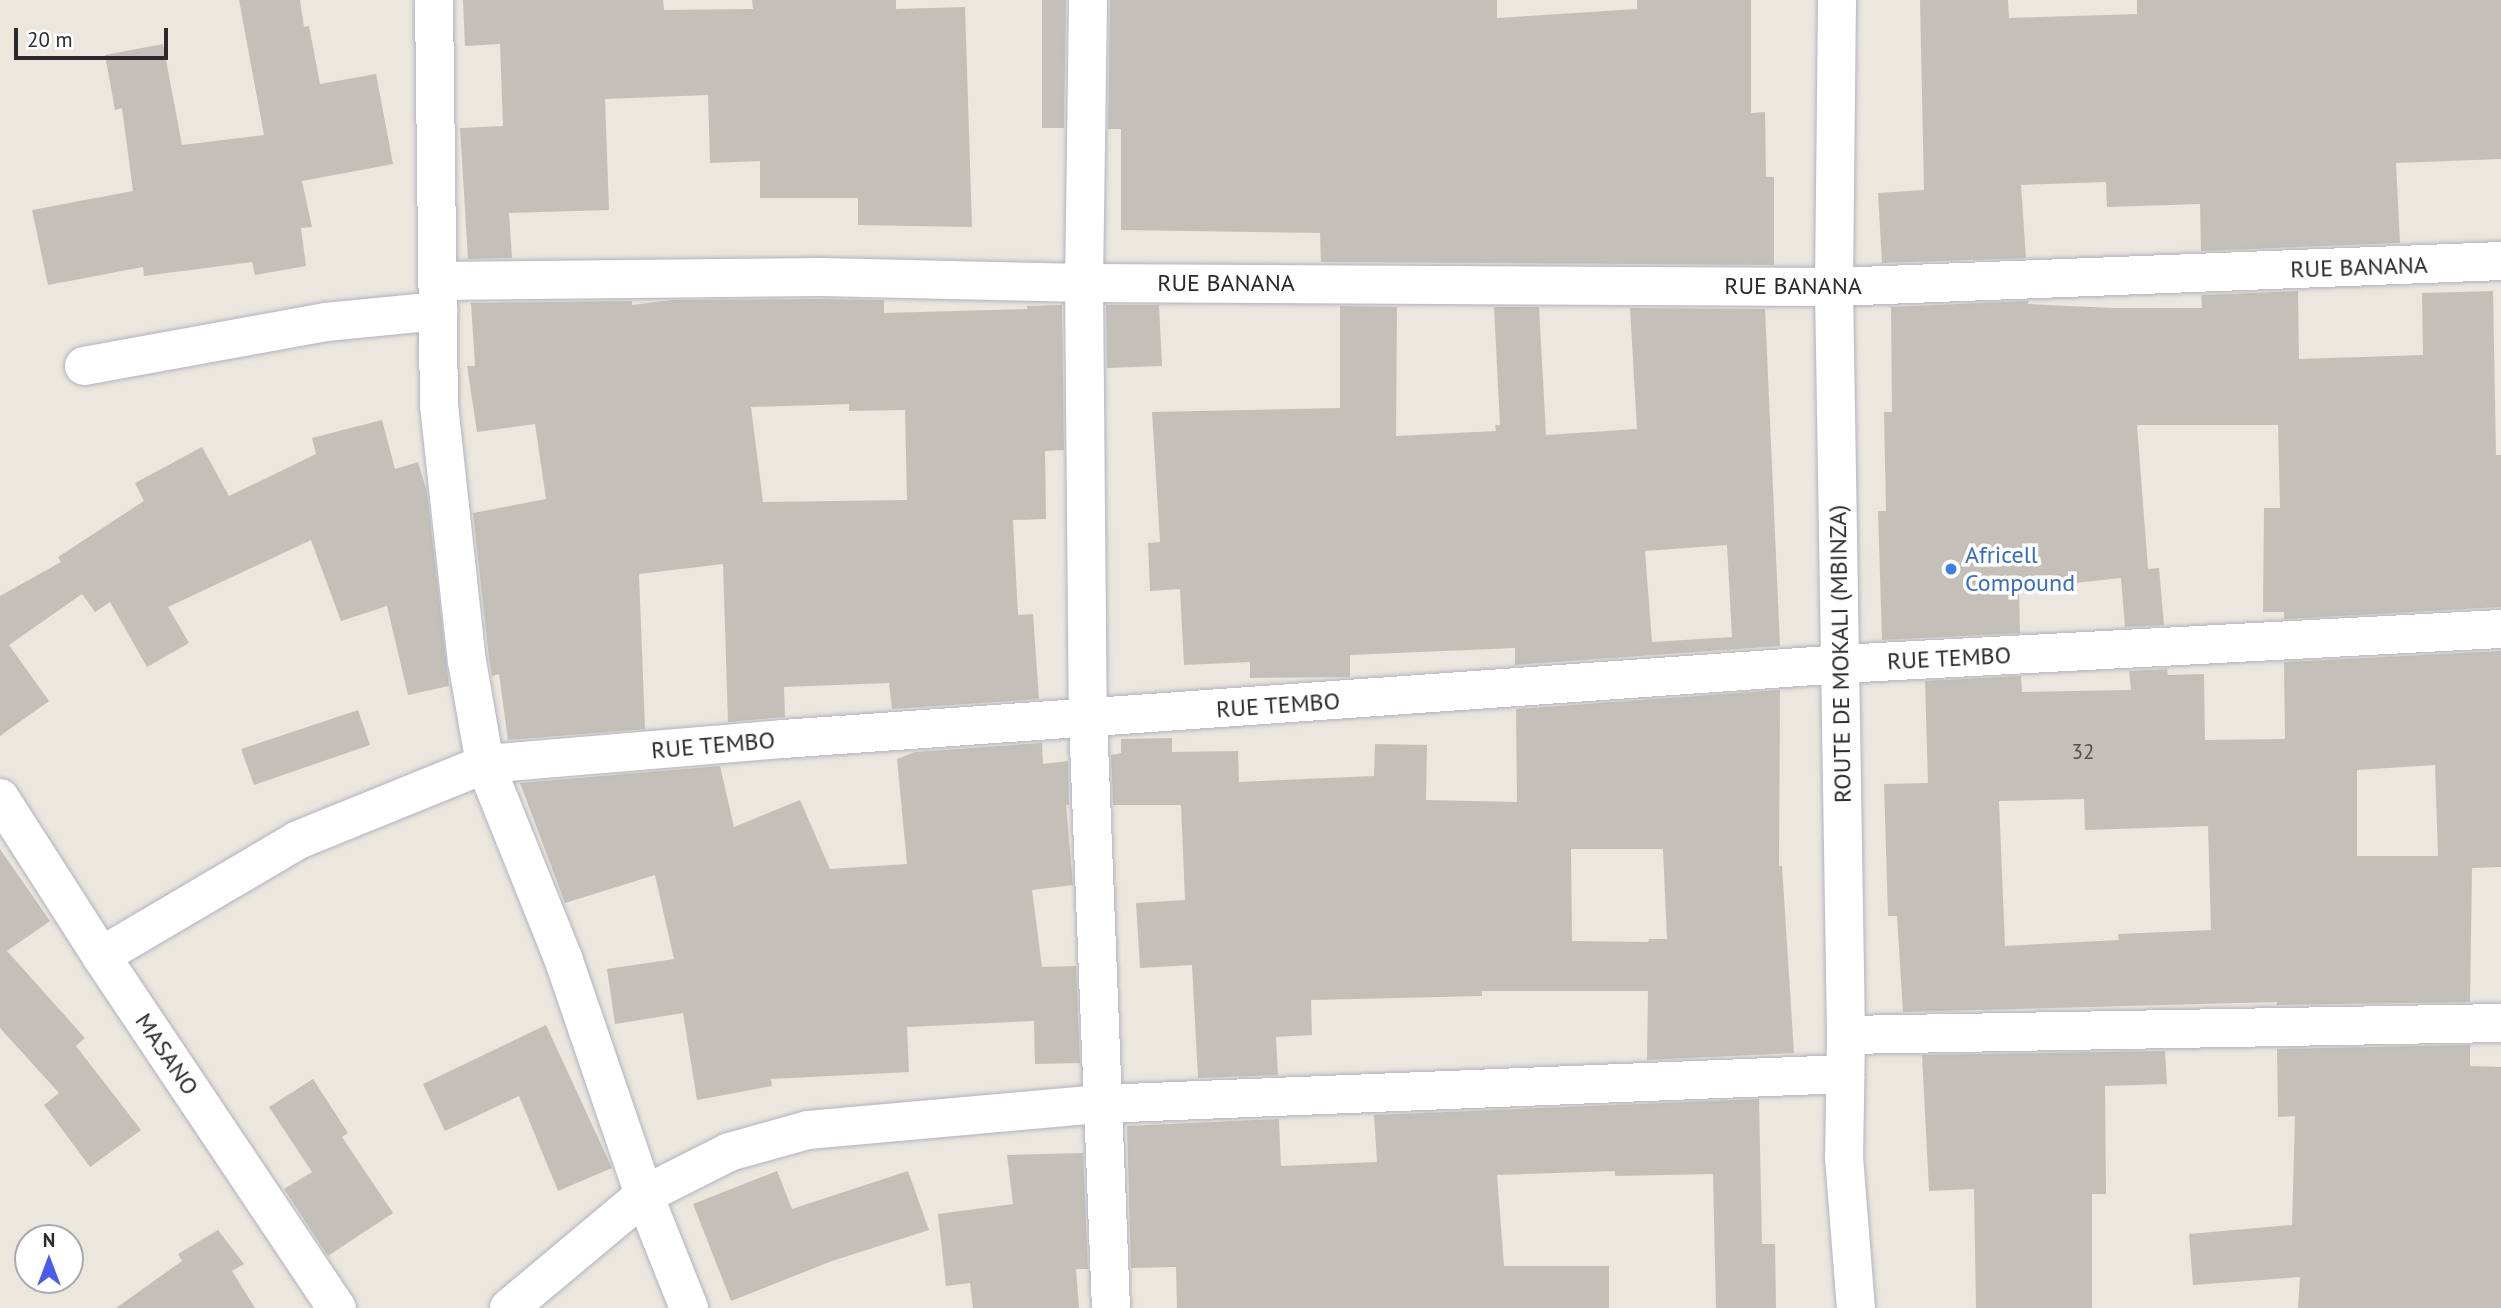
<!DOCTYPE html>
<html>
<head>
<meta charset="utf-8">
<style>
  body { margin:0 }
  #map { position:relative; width:2501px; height:1308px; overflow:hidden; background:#ebe6de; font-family:"PT Sans",sans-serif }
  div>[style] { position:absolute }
  .building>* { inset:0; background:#c4c0b9 }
  .roads { filter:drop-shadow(0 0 2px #b1b3bd) drop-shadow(0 0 2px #b1b3bd) }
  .street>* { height:38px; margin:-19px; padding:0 19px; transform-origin:19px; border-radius:19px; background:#fff }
  .secondary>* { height:38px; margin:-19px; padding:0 19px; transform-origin:19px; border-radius:19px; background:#fff }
  .dots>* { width:19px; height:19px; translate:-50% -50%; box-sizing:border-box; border:4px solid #fff; border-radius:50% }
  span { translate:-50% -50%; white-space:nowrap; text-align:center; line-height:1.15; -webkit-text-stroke:7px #fff; paint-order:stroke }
  .number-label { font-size:21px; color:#50504e }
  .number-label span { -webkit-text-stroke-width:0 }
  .street-label { font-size:24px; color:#2a2a2a }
  .shop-label { font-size:24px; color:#366cbe }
  .left { translate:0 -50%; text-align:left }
  .north { position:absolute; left:14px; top:1224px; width:70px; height:70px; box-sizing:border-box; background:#fff; border:2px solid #aaa; border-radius:50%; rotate:0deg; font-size:19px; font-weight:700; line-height:28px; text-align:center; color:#2a2a2a }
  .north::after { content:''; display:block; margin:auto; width:24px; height:32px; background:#4b5ceb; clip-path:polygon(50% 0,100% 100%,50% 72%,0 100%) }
  .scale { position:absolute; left:14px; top:28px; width:154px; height:32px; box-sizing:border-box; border:4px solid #2a2a2a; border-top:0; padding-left:9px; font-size:21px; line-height:24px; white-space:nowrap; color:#2a2a2a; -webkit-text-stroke:5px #fff; paint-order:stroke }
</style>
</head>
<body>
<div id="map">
  <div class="building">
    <i style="clip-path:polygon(239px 0,300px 0,304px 27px,309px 26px,320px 84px,376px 74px,393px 164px,302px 181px,312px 227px,301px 228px,306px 266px,255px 275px,252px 262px,144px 276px,143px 267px,48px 285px,32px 210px,133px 191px,122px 108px,115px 110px,105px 55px,163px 44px,182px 145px,264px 135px)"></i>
    <i style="clip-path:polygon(463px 0,663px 0,664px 10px,753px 9px,752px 0,896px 0,896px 9px,965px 7px,972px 227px,858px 225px,858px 198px,760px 198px,760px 161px,710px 163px,708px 95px,605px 99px,609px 210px,509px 213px,512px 258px,468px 259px,460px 128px,503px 126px,500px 44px,465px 46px)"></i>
    <i style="clip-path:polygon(1042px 0,1066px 0,1064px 128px,1042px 128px)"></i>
    <i style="clip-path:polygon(1110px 0,1497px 0,1497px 18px,1637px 9px,1637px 0,1751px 0,1751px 113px,1765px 112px,1766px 177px,1774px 177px,1774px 265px,1321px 262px,1320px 233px,1121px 230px,1121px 129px,1108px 129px)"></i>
    <i style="clip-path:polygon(1920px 0,2008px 0,2009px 18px,2137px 14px,2137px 0,2501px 0,2501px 159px,2396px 163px,2400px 243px,2201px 251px,2200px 204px,2107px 207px,2106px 182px,2021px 185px,2026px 258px,1882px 263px,1878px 193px,1924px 190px)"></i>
    <i style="clip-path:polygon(2298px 291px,2299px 359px,2423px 355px,2422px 293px,2493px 291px,2496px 455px,2501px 455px,2501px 607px,2284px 619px,2284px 612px,2263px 612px,2264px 508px,2280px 508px,2278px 425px,2137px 425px,2148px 569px,2159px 568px,2164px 625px,2125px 627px,2121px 578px,2019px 589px,2020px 633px,1882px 640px,1878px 511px,1886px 511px,1884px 412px,1892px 412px,1891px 307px,2028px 301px,2028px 304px,2113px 308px,2202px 308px,2201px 295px)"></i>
    <i style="clip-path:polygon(evenodd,820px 299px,884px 300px,884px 313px,1027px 309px,1027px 306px,1062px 305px,1064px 450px,1045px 451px,1046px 519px,1013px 520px,1018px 615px,1033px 614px,1039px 699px,892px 709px,889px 683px,784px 687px,785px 717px,728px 722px,723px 564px,639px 574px,645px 729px,508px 740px,499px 674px,492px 676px,489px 658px,473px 513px,546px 499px,535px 424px,477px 432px,467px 366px,475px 366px,471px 303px,632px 301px,632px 305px,672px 300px,820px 299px,849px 404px,849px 411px,905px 410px,907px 500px,763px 502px,751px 407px,849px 404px)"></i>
    <i style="clip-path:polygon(1106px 305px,1159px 305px,1162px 366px,1107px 368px)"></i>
    <i style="clip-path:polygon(evenodd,1340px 306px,1397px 307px,1396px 436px,1496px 431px,1495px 425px,1500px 425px,1494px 307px,1539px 307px,1546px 435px,1637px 429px,1630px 308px,1765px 309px,1780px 646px,1515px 665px,1515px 648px,1350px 655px,1350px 677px,1250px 678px,1250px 662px,1184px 665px,1180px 589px,1150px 591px,1148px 543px,1160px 542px,1152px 412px,1340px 408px,1340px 306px,1727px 545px,1732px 637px,1652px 642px,1645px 551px,1727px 545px)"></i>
    <i style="clip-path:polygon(382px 420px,395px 469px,418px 462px,427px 492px,449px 686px,408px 695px,387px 606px,341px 621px,311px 540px,168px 607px,189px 643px,147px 667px,110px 602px,95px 612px,82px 594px,9px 645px,49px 701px,0 736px,0 596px,61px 562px,58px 557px,144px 501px,135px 483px,202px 447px,229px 496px,316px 454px,312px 438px)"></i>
    <i style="clip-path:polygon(evenodd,2501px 651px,2501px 867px,2472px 868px,2470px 1002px,2277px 1005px,2277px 1002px,1903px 1012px,1897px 916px,1888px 916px,1884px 784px,1928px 783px,1925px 681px,2021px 676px,2022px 692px,2131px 690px,2129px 671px,2167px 669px,2168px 675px,2204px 674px,2205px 740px,2285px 739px,2284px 662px,2501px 651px,2435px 765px,2438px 856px,2357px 856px,2357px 770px,2435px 765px,2501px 651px,2084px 799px,2085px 830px,2208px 826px,2211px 930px,2118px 934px,2119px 940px,2005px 946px,1999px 801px,2084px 799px)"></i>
    <i style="clip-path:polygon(evenodd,1780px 690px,1779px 866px,1782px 866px,1794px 1053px,1647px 1060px,1648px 991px,1482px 991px,1482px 996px,1311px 1000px,1312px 1035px,1276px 1037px,1278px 1075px,1198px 1078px,1192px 965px,1140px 968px,1136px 903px,1185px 900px,1181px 805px,1113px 805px,1111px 755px,1121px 753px,1121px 739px,1172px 738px,1172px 752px,1238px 751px,1239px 782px,1374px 776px,1375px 744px,1427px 745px,1426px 800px,1517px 802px,1516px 709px,1780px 690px,1571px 849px,1663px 849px,1667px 939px,1649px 939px,1648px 942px,1572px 941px,1571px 849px)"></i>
    <i style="clip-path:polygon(358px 710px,370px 745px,254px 785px,241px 749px)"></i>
    <i style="clip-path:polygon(1042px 743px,1043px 764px,1068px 761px,1069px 805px,1066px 805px,1073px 885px,1032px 890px,1042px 967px,1076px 966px,1080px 1063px,1035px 1064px,1034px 1021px,907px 1027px,909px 1072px,771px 1079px,772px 1086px,697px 1100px,683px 1013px,615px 1024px,607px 969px,674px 959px,655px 875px,565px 903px,520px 783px,720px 766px,734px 827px,800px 800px,830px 869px,907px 864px,897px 759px,915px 752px)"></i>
    <i style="clip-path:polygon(0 849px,50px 921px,7px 951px,85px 1038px,76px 1046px,141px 1130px,90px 1167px,44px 1105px,59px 1093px,0 1028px)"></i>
    <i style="clip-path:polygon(546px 1025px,612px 1168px,558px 1191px,519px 1096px,445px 1131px,423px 1084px)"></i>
    <i style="clip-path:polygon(2470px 1045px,2470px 1066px,2501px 1067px,2501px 1308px,2298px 1308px,2300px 1277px,2193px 1285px,2189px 1234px,2292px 1225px,2295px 1116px,2278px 1117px,2277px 1049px)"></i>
    <i style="clip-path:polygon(2165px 1051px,2167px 1084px,2105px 1086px,2106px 1194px,2092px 1194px,2092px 1308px,1976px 1308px,1974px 1189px,1929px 1191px,1922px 1055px)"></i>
    <i style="clip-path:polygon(313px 1079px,348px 1133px,342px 1137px,393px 1213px,328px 1256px,284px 1189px,312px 1172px,269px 1107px)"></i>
    <i style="clip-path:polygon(1759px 1099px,1762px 1244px,1775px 1244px,1776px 1308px,1716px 1308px,1713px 1174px,1615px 1176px,1615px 1171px,1497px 1175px,1504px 1266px,1609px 1266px,1609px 1308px,1177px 1308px,1176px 1267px,1131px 1268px,1127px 1126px,1279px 1119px,1281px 1166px,1377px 1162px,1374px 1115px)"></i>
    <i style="clip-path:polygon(1083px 1153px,1088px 1269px,1076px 1269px,1079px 1308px,973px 1308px,970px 1283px,946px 1286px,938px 1214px,1013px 1204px,1007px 1155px)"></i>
    <i style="clip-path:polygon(777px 1171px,792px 1209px,908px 1171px,929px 1230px,832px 1261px,731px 1301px,693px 1204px)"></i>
    <i style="clip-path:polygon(218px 1230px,244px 1264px,232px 1271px,255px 1308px,116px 1308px,182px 1261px,178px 1254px)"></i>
  </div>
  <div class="roads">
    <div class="street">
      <i style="left:434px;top:0;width:405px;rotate:89.3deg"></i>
      <i style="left:439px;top:405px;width:258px;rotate:83.8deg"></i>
      <i style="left:467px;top:661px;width:105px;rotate:80.1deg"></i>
      <i style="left:485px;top:764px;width:209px;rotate:68.1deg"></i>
      <i style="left:563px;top:958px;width:250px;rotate:71.1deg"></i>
      <i style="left:644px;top:1195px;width:122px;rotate:68.3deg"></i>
      <i style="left:1088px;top:0;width:283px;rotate:90.8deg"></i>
      <i style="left:1084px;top:283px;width:435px;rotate:89.5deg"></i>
      <i style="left:1088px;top:718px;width:590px;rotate:87.77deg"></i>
      <i style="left:438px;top:281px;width:382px;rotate:-0.6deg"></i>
      <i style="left:820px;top:277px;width:264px;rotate:1.3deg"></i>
      <i style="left:1084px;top:283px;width:750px;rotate:0.31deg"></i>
      <i style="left:1834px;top:287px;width:668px;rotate:-2.23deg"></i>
      <i style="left:84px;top:366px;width:246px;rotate:-10.3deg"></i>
      <i style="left:326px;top:322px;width:113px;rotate:-5.6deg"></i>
      <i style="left:0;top:798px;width:188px;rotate:57.4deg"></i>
      <i style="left:101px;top:956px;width:424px;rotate:56.2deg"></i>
      <i style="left:101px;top:956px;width:229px;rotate:-30.5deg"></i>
      <i style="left:298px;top:840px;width:202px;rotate:-22.1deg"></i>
      <i style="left:485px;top:764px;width:299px;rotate:-4.8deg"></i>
      <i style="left:783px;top:739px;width:1061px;rotate:-4.05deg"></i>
      <i style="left:1841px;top:664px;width:661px;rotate:-3.04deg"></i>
      <i style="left:1846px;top:1035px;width:655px;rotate:-1.05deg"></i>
      <i style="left:509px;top:1308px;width:176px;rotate:-39.9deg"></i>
      <i style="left:644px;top:1195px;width:95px;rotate:-26.8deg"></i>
      <i style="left:729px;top:1152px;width:82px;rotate:-15.6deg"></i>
      <i style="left:808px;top:1130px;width:294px;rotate:-5.1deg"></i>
      <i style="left:1101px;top:1104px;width:745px;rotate:-2.31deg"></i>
    </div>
    <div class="secondary">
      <i style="left:1837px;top:0;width:287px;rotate:90.6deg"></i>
      <i style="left:1834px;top:287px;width:748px;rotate:89.08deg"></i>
      <i style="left:1846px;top:1035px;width:122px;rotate:90.9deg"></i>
      <i style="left:1844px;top:1157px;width:151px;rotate:85.5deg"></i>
    </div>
  </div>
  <div class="dots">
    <i style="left:1951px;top:569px;background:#3f7fe0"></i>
  </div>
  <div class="number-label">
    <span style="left:2083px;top:752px">32</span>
  </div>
  <div class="street-label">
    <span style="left:2359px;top:267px;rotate:-2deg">RUE BANANA</span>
    <span style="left:1226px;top:283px">RUE BANANA</span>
    <span style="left:1793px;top:286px">RUE BANANA</span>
    <span style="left:1840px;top:654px;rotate:-91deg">ROUTE DE MOKALI (MBINZA)</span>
    <span style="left:1949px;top:658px;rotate:-3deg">RUE TEMBO</span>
    <span style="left:1278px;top:705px;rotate:-4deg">RUE TEMBO</span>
    <span style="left:713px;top:745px;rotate:-5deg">RUE TEMBO</span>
    <span style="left:167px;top:1054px;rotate:56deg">MASANO</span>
  </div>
  <div class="shop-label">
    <span class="left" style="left:1965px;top:569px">Africell<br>Compound</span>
  </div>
  <div class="north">N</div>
  <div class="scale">20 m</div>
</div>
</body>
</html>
